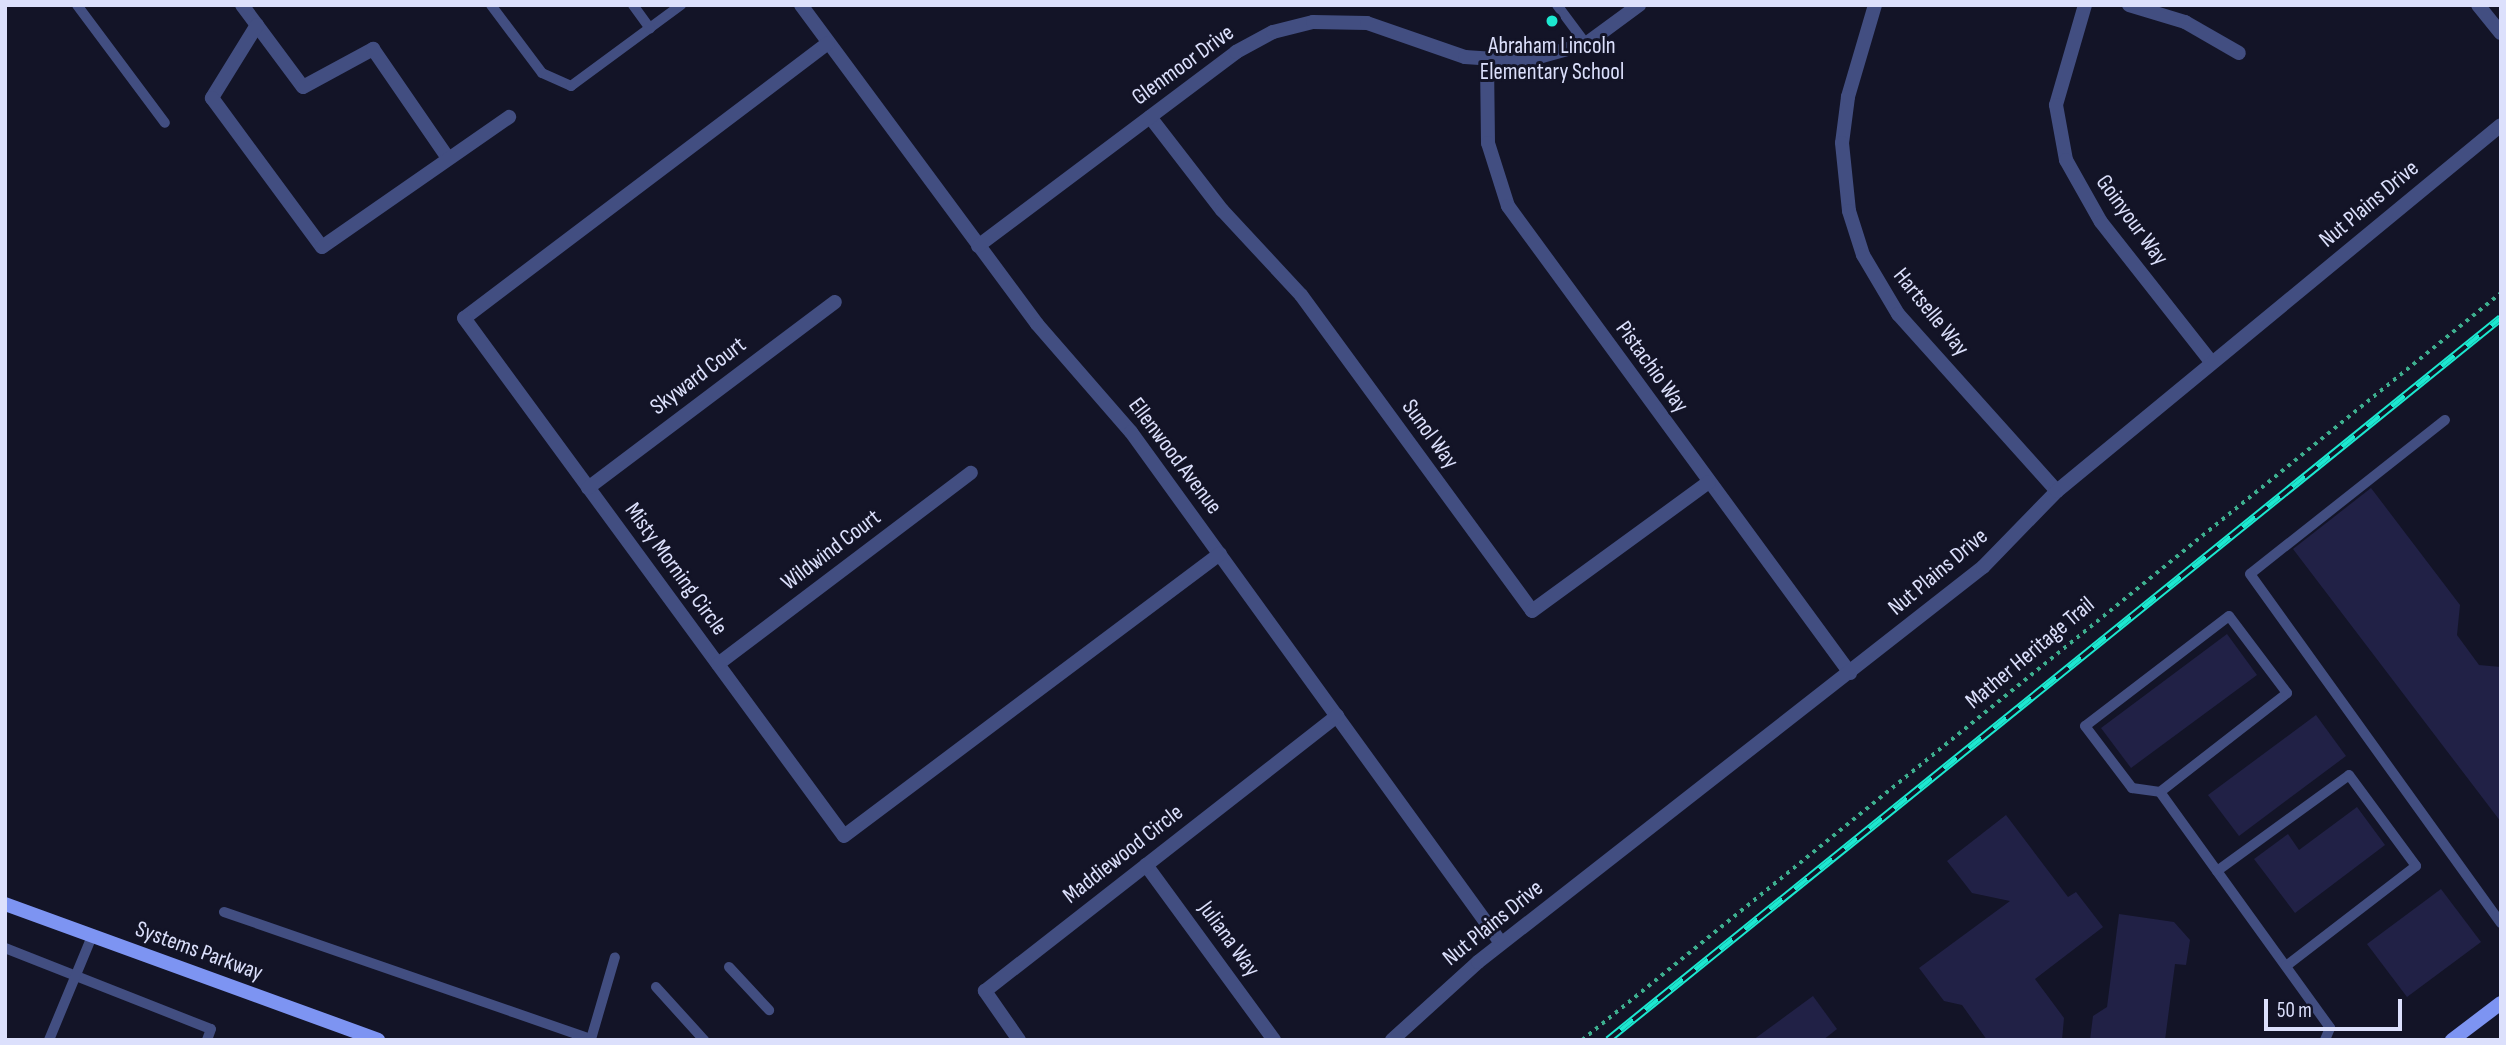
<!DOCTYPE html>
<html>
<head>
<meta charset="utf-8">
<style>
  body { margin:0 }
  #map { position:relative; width:2506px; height:1045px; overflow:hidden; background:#131427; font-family:"Sofia Sans Condensed",sans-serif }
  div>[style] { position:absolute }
  .building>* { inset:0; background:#212146 }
  .path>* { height:3.5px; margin-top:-1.75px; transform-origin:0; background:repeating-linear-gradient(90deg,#3daf8f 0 3.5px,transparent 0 8.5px) }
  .lane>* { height:10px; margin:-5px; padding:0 5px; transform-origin:5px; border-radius:5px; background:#424e81 }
  .street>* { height:14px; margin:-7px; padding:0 7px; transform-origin:7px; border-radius:7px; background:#424e81 }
  .secondary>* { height:14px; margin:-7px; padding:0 7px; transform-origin:7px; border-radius:7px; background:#7d94f2 }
  .rail>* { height:8px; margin-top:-4px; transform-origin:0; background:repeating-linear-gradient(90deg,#131427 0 16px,#1ce8d0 0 32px); box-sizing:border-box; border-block:2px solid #1ce8d0 }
  .dots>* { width:19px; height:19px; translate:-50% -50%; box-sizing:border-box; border:4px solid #131427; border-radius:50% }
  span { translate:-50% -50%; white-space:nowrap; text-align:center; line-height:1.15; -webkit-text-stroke:6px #131427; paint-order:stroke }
  .poi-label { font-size:23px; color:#dce0fc }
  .street-label { font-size:23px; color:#dce0fc }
  .frame { position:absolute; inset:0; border:7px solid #dce0fc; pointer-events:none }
  .scale { position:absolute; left:2264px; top:999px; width:138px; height:32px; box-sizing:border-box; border:4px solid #dce0fc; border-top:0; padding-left:9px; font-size:21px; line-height:24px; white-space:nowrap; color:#dce0fc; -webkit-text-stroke:5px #131427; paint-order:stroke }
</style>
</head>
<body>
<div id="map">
  <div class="building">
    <i style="clip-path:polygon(2371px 488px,2460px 605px,2457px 635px,2479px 665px,2501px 667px,2501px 822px,2293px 549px)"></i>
    <i style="clip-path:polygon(2227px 634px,2257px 675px,2131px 768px,2101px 728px)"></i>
    <i style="clip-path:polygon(2316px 715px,2346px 756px,2239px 836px,2208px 795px)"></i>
    <i style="clip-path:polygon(2357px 807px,2385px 845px,2295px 913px,2254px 859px,2288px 834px,2299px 850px)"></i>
    <i style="clip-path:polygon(2006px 815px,2068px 897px,2076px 892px,2103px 927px,2035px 979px,2064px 1018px,2062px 1040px,1987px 1040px,1962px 1005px,1944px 1001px,1919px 968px,2010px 901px,1972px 893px,1947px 861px)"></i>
    <i style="clip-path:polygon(2441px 889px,2481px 942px,2407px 997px,2367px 944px)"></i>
    <i style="clip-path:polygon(2119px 914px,2174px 922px,2190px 940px,2186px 965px,2175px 964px,2165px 1040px,2090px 1040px,2093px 1016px,2107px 1007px)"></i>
    <i style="clip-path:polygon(1813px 996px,1837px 1029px,1823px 1040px,1753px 1040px)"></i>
  </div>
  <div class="path">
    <i style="left:1582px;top:1040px;width:1184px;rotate:-39.11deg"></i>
  </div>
  <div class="lane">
    <i style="left:77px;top:5px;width:147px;rotate:53.3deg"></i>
    <i style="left:491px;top:5px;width:85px;rotate:53.1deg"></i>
    <i style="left:542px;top:73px;width:32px;rotate:24deg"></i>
    <i style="left:571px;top:86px;width:137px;rotate:-36.4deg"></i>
    <i style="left:633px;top:5px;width:29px;rotate:54deg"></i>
    <i style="left:1557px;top:5px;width:49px;rotate:53.4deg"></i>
    <i style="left:2445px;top:420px;width:248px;rotate:141.7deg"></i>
    <i style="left:2250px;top:574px;width:430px;rotate:54.3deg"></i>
    <i style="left:2160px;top:792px;width:161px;rotate:-37.9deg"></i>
    <i style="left:2287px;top:693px;width:96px;rotate:-127deg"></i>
    <i style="left:2229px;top:616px;width:181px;rotate:142.6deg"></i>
    <i style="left:2085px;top:726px;width:78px;rotate:52.8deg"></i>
    <i style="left:2132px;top:788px;width:28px;rotate:8deg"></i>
    <i style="left:2160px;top:792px;width:291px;rotate:54.2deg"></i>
    <i style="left:2330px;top:1028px;width:13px;rotate:113deg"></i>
    <i style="left:2217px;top:871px;width:163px;rotate:-36deg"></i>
    <i style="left:2349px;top:775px;width:113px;rotate:53.6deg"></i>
    <i style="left:2416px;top:866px;width:164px;rotate:142.4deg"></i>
    <i style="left:224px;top:912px;width:388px;rotate:19.1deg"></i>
    <i style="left:591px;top:1039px;width:85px;rotate:-73.7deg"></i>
    <i style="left:5px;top:948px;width:221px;rotate:21.5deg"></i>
    <i style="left:211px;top:1029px;width:12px;rotate:110deg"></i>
    <i style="left:729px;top:967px;width:59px;rotate:47.1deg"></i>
    <i style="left:656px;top:987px;width:72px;rotate:47.8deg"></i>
    <i style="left:49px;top:1040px;width:113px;rotate:-67.5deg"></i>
  </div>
  <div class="street">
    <i style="left:242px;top:5px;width:102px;rotate:53.4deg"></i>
    <i style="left:303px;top:87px;width:80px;rotate:-28.5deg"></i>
    <i style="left:373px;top:49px;width:132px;rotate:55.5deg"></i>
    <i style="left:801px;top:5px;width:397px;rotate:53.5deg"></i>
    <i style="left:1037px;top:324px;width:143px;rotate:49deg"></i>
    <i style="left:1131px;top:432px;width:631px;rotate:54.09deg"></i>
    <i style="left:1875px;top:5px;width:96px;rotate:106.4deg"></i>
    <i style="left:1848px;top:97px;width:46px;rotate:97.4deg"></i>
    <i style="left:1842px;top:143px;width:68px;rotate:84.1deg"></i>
    <i style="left:1849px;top:211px;width:46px;rotate:72.3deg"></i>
    <i style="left:1863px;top:255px;width:69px;rotate:59.3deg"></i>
    <i style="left:1898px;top:314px;width:238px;rotate:48.1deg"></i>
    <i style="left:2085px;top:5px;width:104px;rotate:106.2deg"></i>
    <i style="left:2056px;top:105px;width:56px;rotate:79.7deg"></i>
    <i style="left:2066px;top:160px;width:71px;rotate:60.6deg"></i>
    <i style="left:2101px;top:222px;width:179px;rotate:51.8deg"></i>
    <i style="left:2129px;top:5px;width:59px;rotate:16.9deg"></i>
    <i style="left:2185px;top:22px;width:62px;rotate:29.9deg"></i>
    <i style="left:2478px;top:5px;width:36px;rotate:51deg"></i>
    <i style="left:257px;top:25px;width:86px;rotate:121.7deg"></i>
    <i style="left:212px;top:98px;width:185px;rotate:53.6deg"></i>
    <i style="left:322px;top:247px;width:228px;rotate:-34.8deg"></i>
    <i style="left:828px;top:43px;width:456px;rotate:142.9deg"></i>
    <i style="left:464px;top:318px;width:642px;rotate:53.74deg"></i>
    <i style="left:844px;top:836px;width:470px;rotate:-36.9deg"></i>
    <i style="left:1487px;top:61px;width:82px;rotate:89.3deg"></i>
    <i style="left:1488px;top:143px;width:66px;rotate:72.4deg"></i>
    <i style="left:1508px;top:206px;width:579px;rotate:53.78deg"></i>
    <i style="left:1150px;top:117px;width:118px;rotate:52.3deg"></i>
    <i style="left:1222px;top:210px;width:116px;rotate:47.1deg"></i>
    <i style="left:1301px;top:295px;width:391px;rotate:53.8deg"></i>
    <i style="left:1532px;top:611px;width:219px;rotate:-36.1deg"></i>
    <i style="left:978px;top:246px;width:323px;rotate:-36.9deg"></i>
    <i style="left:1236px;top:52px;width:42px;rotate:-28.4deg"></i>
    <i style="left:1273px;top:32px;width:41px;rotate:-14deg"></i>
    <i style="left:1313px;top:22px;width:54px;rotate:1.1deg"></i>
    <i style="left:1367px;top:23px;width:104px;rotate:19.1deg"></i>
    <i style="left:1465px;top:57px;width:59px;rotate:3.9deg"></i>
    <i style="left:1524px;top:61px;width:64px;rotate:-15.3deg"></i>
    <i style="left:1586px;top:44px;width:66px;rotate:-36.3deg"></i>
    <i style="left:588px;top:488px;width:309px;rotate:-37deg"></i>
    <i style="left:718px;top:664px;width:317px;rotate:-37.1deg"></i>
    <i style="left:1146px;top:865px;width:217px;rotate:53.8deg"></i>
    <i style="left:1019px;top:1040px;width:60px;rotate:-124.8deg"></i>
    <i style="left:985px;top:991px;width:447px;rotate:-38deg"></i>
    <i style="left:1392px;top:1040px;width:116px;rotate:-42.2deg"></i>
    <i style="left:1478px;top:962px;width:641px;rotate:-38.03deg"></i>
    <i style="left:1983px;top:567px;width:106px;rotate:-45.8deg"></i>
    <i style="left:2057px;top:491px;width:575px;rotate:-39.5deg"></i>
  </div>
  <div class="secondary">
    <i style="left:5px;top:904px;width:397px;rotate:20deg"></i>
    <i style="left:2452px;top:1040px;width:61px;rotate:-37.1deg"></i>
  </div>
  <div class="rail">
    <i style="left:1608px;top:1040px;width:1148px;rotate:-38.96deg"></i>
  </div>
  <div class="dots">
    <i style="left:1552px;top:21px;background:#1ce8d0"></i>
  </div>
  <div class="poi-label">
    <span style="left:1552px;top:59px">Abraham Lincoln<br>Elementary School</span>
  </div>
  <div class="street-label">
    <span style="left:1183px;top:65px;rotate:-36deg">Glenmoor Drive</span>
    <span style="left:2369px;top:204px;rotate:-40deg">Nut Plains Drive</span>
    <span style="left:2132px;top:220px;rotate:54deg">Goinyour Way</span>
    <span style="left:1931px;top:312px;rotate:51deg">Hartselle Way</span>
    <span style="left:1652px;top:367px;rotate:54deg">Pistachio Way</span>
    <span style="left:698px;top:376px;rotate:-37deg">Skyward Court</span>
    <span style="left:1430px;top:434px;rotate:54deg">Sunol Way</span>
    <span style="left:1175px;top:456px;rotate:53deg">Ellenwood Avenue</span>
    <span style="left:831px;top:550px;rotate:-37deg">Wildwind Court</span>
    <span style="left:676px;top:569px;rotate:54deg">Misty Morning Circle</span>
    <span style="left:1938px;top:572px;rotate:-40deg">Nut Plains Drive</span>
    <span style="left:2030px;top:653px;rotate:-40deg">Mather Heritage Trail</span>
    <span style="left:1123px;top:854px;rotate:-38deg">Maddiewood Circle</span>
    <span style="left:1493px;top:923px;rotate:-39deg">Nut Plains Drive</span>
    <span style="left:1229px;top:939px;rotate:54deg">Juliana Way</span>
    <span style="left:199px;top:951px;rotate:20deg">Systems Parkway</span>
  </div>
  <div class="frame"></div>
  <div class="scale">50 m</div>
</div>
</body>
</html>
